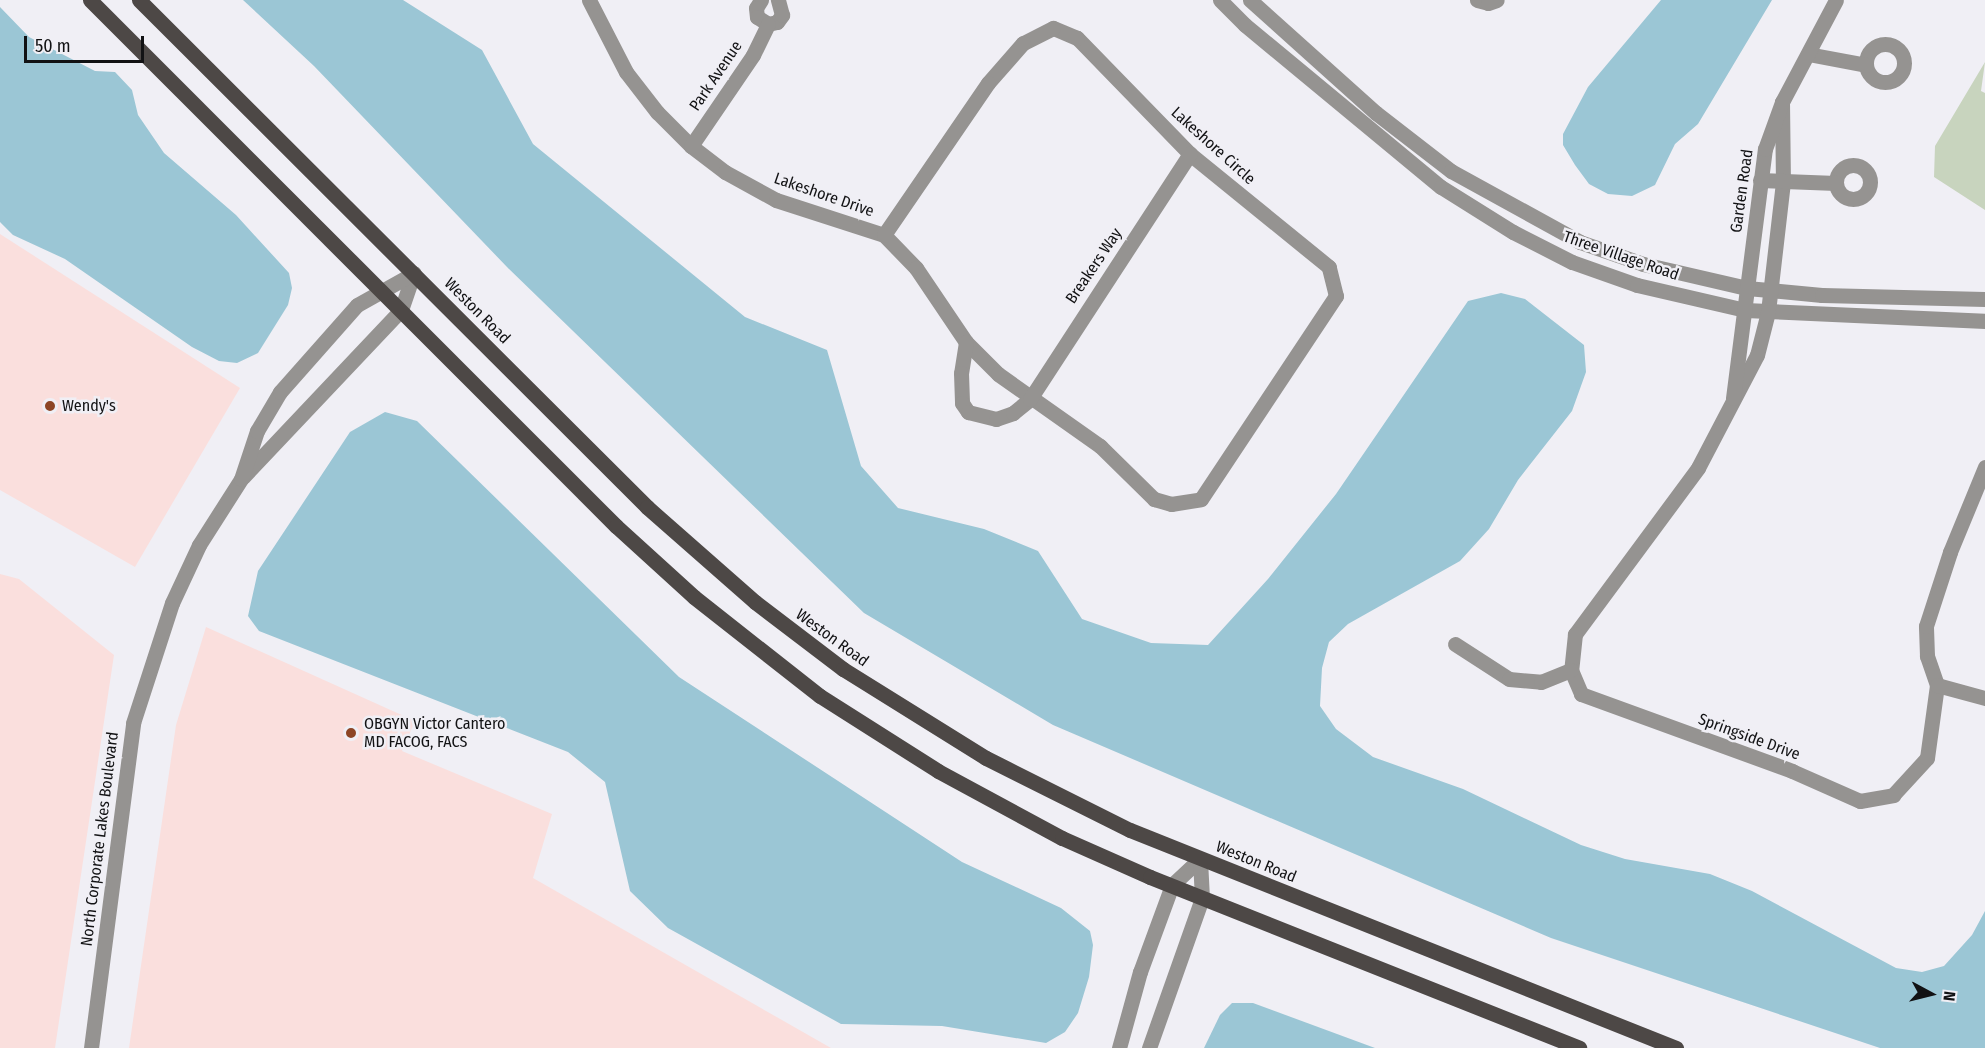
<!DOCTYPE html>
<html>
<head>
<meta charset="utf-8">
<style>
  body { margin:0 }
  #map { position:relative; width:1985px; height:1048px; overflow:hidden; background:#f0eff5; font-family:"Fira Sans Condensed",sans-serif }
  div>[style] { position:absolute }
  .commercial>* { inset:0; background:#fadfdd }
  .green>* { inset:0; background:#c8d4be }
  .water>* { inset:0; background:#9bc6d5 }
  .minor>* { height:15px; margin:-7.5px; padding:0 7.5px; transform-origin:7.5px; border-radius:7.5px; background:#959391 }
  .minor>.ring { margin:-7.5px; padding:0; box-sizing:content-box; background:none; border:15px solid #959391; border-radius:50% }
  .major>* { height:15px; margin:-7.5px; padding:0 7.5px; transform-origin:7.5px; border-radius:7.5px; background:#4d4846 }
  .dots>* { width:16px; height:16px; translate:-50% -50%; box-sizing:border-box; border:3px solid #f0eff5; border-radius:50% }
  span { translate:-50% -50%; white-space:nowrap; text-align:center; line-height:1.15; -webkit-text-stroke:5px #f0eff5; paint-order:stroke }
  .street-label { font-size:16px; color:#121214 }
  .poi-label { font-size:16px; color:#121214 }
  .left { translate:0 -50%; text-align:left }
  .north { position:absolute; left:1901px; top:964px; width:60px; height:60px; -webkit-text-stroke:4px #f0eff5; paint-order:stroke; rotate:97deg; font-size:16px; font-weight:700; line-height:24px; text-align:center; color:#121214 }
  .north::after { content:''; display:block; margin:auto; width:21px; height:27px; background:#121214; clip-path:polygon(50% 0,100% 100%,50% 72%,0 100%) }
  .scale { position:absolute; left:24px; top:36px; width:120px; height:27px; box-sizing:border-box; border:3px solid #121214; border-top:0; padding-left:8px; font-size:18px; line-height:21px; white-space:nowrap; color:#121214; -webkit-text-stroke:4px #f0eff5; paint-order:stroke }
</style>
</head>
<body>
<div id="map">
  <div class="commercial">
    <i style="clip-path:polygon(0 234px,240px 388px,135px 567px,0 490px)"></i>
    <i style="clip-path:polygon(0 574px,19px 579px,114px 655px,55px 1048px,0 1048px)"></i>
    <i style="clip-path:polygon(206px 627px,415px 721px,402px 751px,552px 814px,533px 878px,831px 1048px,129px 1048px,176px 725px)"></i>
  </div>
  <div class="green">
    <i style="clip-path:polygon(1985px 62px,1981px 91px,1985px 93px,1985px 210px,1934px 177px,1935px 146px)"></i>
  </div>
  <div class="water">
    <i style="clip-path:polygon(243px 0,403px 0,482px 50px,533px 144px,745px 317px,827px 350px,861px 466px,898px 508px,984px 529px,1038px 551px,1082px 619px,1151px 643px,1208px 645px,1268px 579px,1336px 494px,1468px 301px,1501px 293px,1525px 299px,1584px 345px,1586px 372px,1572px 411px,1518px 480px,1489px 529px,1460px 561px,1348px 624px,1329px 642px,1322px 668px,1320px 706px,1336px 729px,1373px 757px,1463px 789px,1581px 845px,1625px 859px,1710px 874px,1752px 891px,1896px 968px,1922px 972px,1944px 966px,1972px 935px,1985px 911px,1985px 1048px,1880px 1048px,1551px 938px,1053px 725px,864px 613px,507px 267px,314px 66px)"></i>
    <i style="clip-path:polygon(1661px 0,1772px 0,1698px 124px,1675px 144px,1655px 185px,1632px 196px,1608px 194px,1589px 184px,1575px 165px,1563px 145px,1563px 134px,1588px 87px)"></i>
    <i style="clip-path:polygon(0 7px,29px 37px,95px 71px,115px 72px,132px 90px,138px 115px,164px 153px,236px 215px,289px 273px,292px 288px,288px 305px,258px 353px,237px 363px,219px 361px,192px 347px,65px 259px,13px 235px,0 222px)"></i>
    <i style="clip-path:polygon(385px 412px,417px 421px,679px 677px,962px 862px,1061px 908px,1090px 931px,1093px 945px,1089px 977px,1078px 1013px,1065px 1032px,1046px 1043px,942px 1026px,841px 1024px,668px 928px,630px 891px,605px 782px,568px 752px,259px 631px,248px 616px,258px 571px,350px 432px)"></i>
    <i style="clip-path:polygon(1232px 1003px,1253px 1003px,1375px 1048px,1204px 1048px,1220px 1015px)"></i>
  </div>
  <div class="minor">
    <i style="left:589px;top:0;width:81px;rotate:62.8deg"></i>
    <i style="left:626px;top:72px;width:51px;rotate:52.2deg"></i>
    <i style="left:657px;top:112px;width:48px;rotate:45deg"></i>
    <i style="left:691px;top:146px;width:43px;rotate:37.4deg"></i>
    <i style="left:725px;top:172px;width:58px;rotate:28.8deg"></i>
    <i style="left:776px;top:200px;width:114px;rotate:18deg"></i>
    <i style="left:884px;top:235px;width:46px;rotate:45.9deg"></i>
    <i style="left:916px;top:268px;width:89px;rotate:56deg"></i>
    <i style="left:966px;top:342px;width:45px;rotate:45deg"></i>
    <i style="left:998px;top:374px;width:125px;rotate:35.2deg"></i>
    <i style="left:1100px;top:446px;width:76px;rotate:44.5deg"></i>
    <i style="left:1154px;top:499px;width:18px;rotate:16deg"></i>
    <i style="left:1171px;top:504px;width:30px;rotate:-9deg"></i>
    <i style="left:1201px;top:499px;width:244px;rotate:-56.4deg"></i>
    <i style="left:1336px;top:296px;width:30px;rotate:-104deg"></i>
    <i style="left:1329px;top:267px;width:179px;rotate:-140.9deg"></i>
    <i style="left:1190px;top:154px;width:162px;rotate:-134.2deg"></i>
    <i style="left:1077px;top:38px;width:26px;rotate:-157deg"></i>
    <i style="left:1053px;top:28px;width:34px;rotate:153deg"></i>
    <i style="left:1023px;top:43px;width:53px;rotate:131.2deg"></i>
    <i style="left:988px;top:83px;width:184px;rotate:124.4deg"></i>
    <i style="left:761px;top:0;width:9px;rotate:122deg"></i>
    <i style="left:756px;top:8px;width:9px;rotate:84deg"></i>
    <i style="left:757px;top:17px;width:13px;rotate:32deg"></i>
    <i style="left:768px;top:24px;width:9px;rotate:-13deg"></i>
    <i style="left:777px;top:22px;width:9px;rotate:-54deg"></i>
    <i style="left:782px;top:15px;width:16px;rotate:-105deg"></i>
    <i style="left:1220px;top:0;width:35px;rotate:45deg"></i>
    <i style="left:1245px;top:25px;width:254px;rotate:39.6deg"></i>
    <i style="left:1441px;top:187px;width:85px;rotate:32deg"></i>
    <i style="left:1513px;top:232px;width:66px;rotate:27deg"></i>
    <i style="left:1572px;top:262px;width:69px;rotate:19.5deg"></i>
    <i style="left:1637px;top:285px;width:111px;rotate:13deg"></i>
    <i style="left:1745px;top:310px;width:240px;rotate:2.6deg"></i>
    <i style="left:1250px;top:0;width:169px;rotate:41.9deg"></i>
    <i style="left:1376px;top:113px;width:95px;rotate:37.7deg"></i>
    <i style="left:1451px;top:171px;width:147px;rotate:28.8deg"></i>
    <i style="left:1580px;top:242px;width:67px;rotate:19.2deg"></i>
    <i style="left:1643px;top:264px;width:107px;rotate:13deg"></i>
    <i style="left:1747px;top:288px;width:75px;rotate:5.3deg"></i>
    <i style="left:1822px;top:295px;width:163px;rotate:1.4deg"></i>
    <i style="left:1477px;top:0;width:11px;rotate:15deg"></i>
    <i style="left:1488px;top:3px;width:9px;rotate:-18deg"></i>
    <i class="ring" style="left:1866px;top:44px;width:23px;height:23px"></i>
    <i style="left:1808px;top:54px;width:59px;rotate:10.7deg"></i>
    <i style="left:1782px;top:102px;width:80px;rotate:89.3deg"></i>
    <i style="left:1783px;top:182px;width:131px;rotate:96.6deg"></i>
    <i style="left:1768px;top:312px;width:44px;rotate:104.3deg"></i>
    <i style="left:1757px;top:355px;width:127px;rotate:117.6deg"></i>
    <i style="left:1698px;top:468px;width:207px;rotate:126.5deg"></i>
    <i style="left:1575px;top:634px;width:36px;rotate:96deg"></i>
    <i style="left:1571px;top:670px;width:26px;rotate:67deg"></i>
    <i style="left:1581px;top:694px;width:225px;rotate:20deg"></i>
    <i style="left:1792px;top:771px;width:74px;rotate:23.8deg"></i>
    <i style="left:1860px;top:801px;width:34px;rotate:-10deg"></i>
    <i style="left:1893px;top:795px;width:50px;rotate:-47.4deg"></i>
    <i style="left:1927px;top:758px;width:74px;rotate:-82.2deg"></i>
    <i style="left:1937px;top:685px;width:31px;rotate:-109deg"></i>
    <i style="left:1927px;top:656px;width:30px;rotate:-92deg"></i>
    <i style="left:1926px;top:626px;width:78px;rotate:-72deg"></i>
    <i style="left:1950px;top:552px;width:92px;rotate:-67.6deg"></i>
    <i style="left:691px;top:146px;width:110px;rotate:-55.7deg"></i>
    <i style="left:753px;top:55px;width:34px;rotate:-64deg"></i>
    <i class="ring" style="left:1836px;top:165px;width:19px;height:19px"></i>
    <i style="left:1760px;top:180px;width:76px;rotate:2.3deg"></i>
    <i style="left:966px;top:342px;width:31px;rotate:99deg"></i>
    <i style="left:961px;top:373px;width:30px;rotate:88deg"></i>
    <i style="left:962px;top:403px;width:11px;rotate:56deg"></i>
    <i style="left:968px;top:412px;width:29px;rotate:14deg"></i>
    <i style="left:996px;top:419px;width:18px;rotate:-19deg"></i>
    <i style="left:1013px;top:413px;width:22px;rotate:-39deg"></i>
    <i style="left:1030px;top:399px;width:293px;rotate:-56.9deg"></i>
    <i style="left:1733px;top:398px;width:251px;rotate:-82.7deg"></i>
    <i style="left:1765px;top:149px;width:50px;rotate:-70.1deg"></i>
    <i style="left:1782px;top:102px;width:115px;rotate:-62.1deg"></i>
    <i style="left:243px;top:477px;width:230px;rotate:-46.6deg"></i>
    <i style="left:401px;top:310px;width:39px;rotate:-71deg"></i>
    <i style="left:1455px;top:644px;width:64px;rotate:32.9deg"></i>
    <i style="left:1509px;top:679px;width:32px;rotate:5deg"></i>
    <i style="left:1541px;top:682px;width:32px;rotate:-22deg"></i>
    <i style="left:1937px;top:685px;width:50px;rotate:15.2deg"></i>
    <i style="left:91px;top:1048px;width:328px;rotate:-82.6deg"></i>
    <i style="left:133px;top:723px;width:126px;rotate:-72deg"></i>
    <i style="left:172px;top:603px;width:64px;rotate:-65deg"></i>
    <i style="left:199px;top:545px;width:78px;rotate:-57.5deg"></i>
    <i style="left:241px;top:479px;width:51px;rotate:-71.6deg"></i>
    <i style="left:257px;top:431px;width:45px;rotate:-59.5deg"></i>
    <i style="left:280px;top:392px;width:116px;rotate:-48.5deg"></i>
    <i style="left:357px;top:305px;width:65px;rotate:-29.3deg"></i>
    <i style="left:1119px;top:1048px;width:79px;rotate:-74.6deg"></i>
    <i style="left:1140px;top:972px;width:93px;rotate:-69.8deg"></i>
    <i style="left:1172px;top:885px;width:38px;rotate:-43deg"></i>
    <i style="left:1149px;top:1048px;width:159px;rotate:-70.5deg"></i>
    <i style="left:1202px;top:898px;width:39px;rotate:-93deg"></i>
  </div>
  <div class="major">
    <i style="left:90px;top:0;width:744px;rotate:45deg"></i>
    <i style="left:616px;top:526px;width:105px;rotate:42.3deg"></i>
    <i style="left:694px;top:597px;width:160px;rotate:38.2deg"></i>
    <i style="left:820px;top:696px;width:140px;rotate:32.4deg"></i>
    <i style="left:938px;top:771px;width:141px;rotate:28.4deg"></i>
    <i style="left:1062px;top:838px;width:96px;rotate:23.9deg"></i>
    <i style="left:1150px;top:877px;width:462px;rotate:21.7deg"></i>
    <i style="left:139px;top:0;width:718px;rotate:44.94deg"></i>
    <i style="left:647px;top:507px;width:144px;rotate:41.3deg"></i>
    <i style="left:755px;top:602px;width:111px;rotate:37.3deg"></i>
    <i style="left:843px;top:669px;width:168px;rotate:31.9deg"></i>
    <i style="left:986px;top:758px;width:161px;rotate:26.6deg"></i>
    <i style="left:1130px;top:830px;width:588px;rotate:21.77deg"></i>
  </div>
  <div class="dots">
    <i style="left:50px;top:406px;background:#8d4525"></i>
    <i style="left:351px;top:733px;background:#8d4525"></i>
  </div>
  <div class="street-label">
    <span style="left:716px;top:76px;rotate:-56deg">Park Avenue</span>
    <span style="left:1213px;top:146px;rotate:42deg">Lakeshore Circle</span>
    <span style="left:1742px;top:191px;rotate:-82deg">Garden Road</span>
    <span style="left:824px;top:195px;rotate:19deg">Lakeshore Drive</span>
    <span style="left:1621px;top:256px;rotate:19deg">Three Village Road</span>
    <span style="left:1094px;top:266px;rotate:-56deg">Breakers Way</span>
    <span style="left:477px;top:311px;rotate:45deg">Weston Road</span>
    <span style="left:832px;top:638px;rotate:36deg">Weston Road</span>
    <span style="left:1749px;top:737px;rotate:20deg">Springside Drive</span>
    <span style="left:100px;top:839px;rotate:-83deg">North Corporate Lakes Boulevard</span>
    <span style="left:1256px;top:862px;rotate:22deg">Weston Road</span>
  </div>
  <div class="poi-label">
    <span class="left" style="left:62px;top:406px">Wendy's</span>
    <span class="left" style="left:364px;top:733px">OBGYN Victor Cantero<br>MD FACOG, FACS</span>
  </div>
  <div class="north">N</div>
  <div class="scale">50 m</div>
</div>
</body>
</html>
